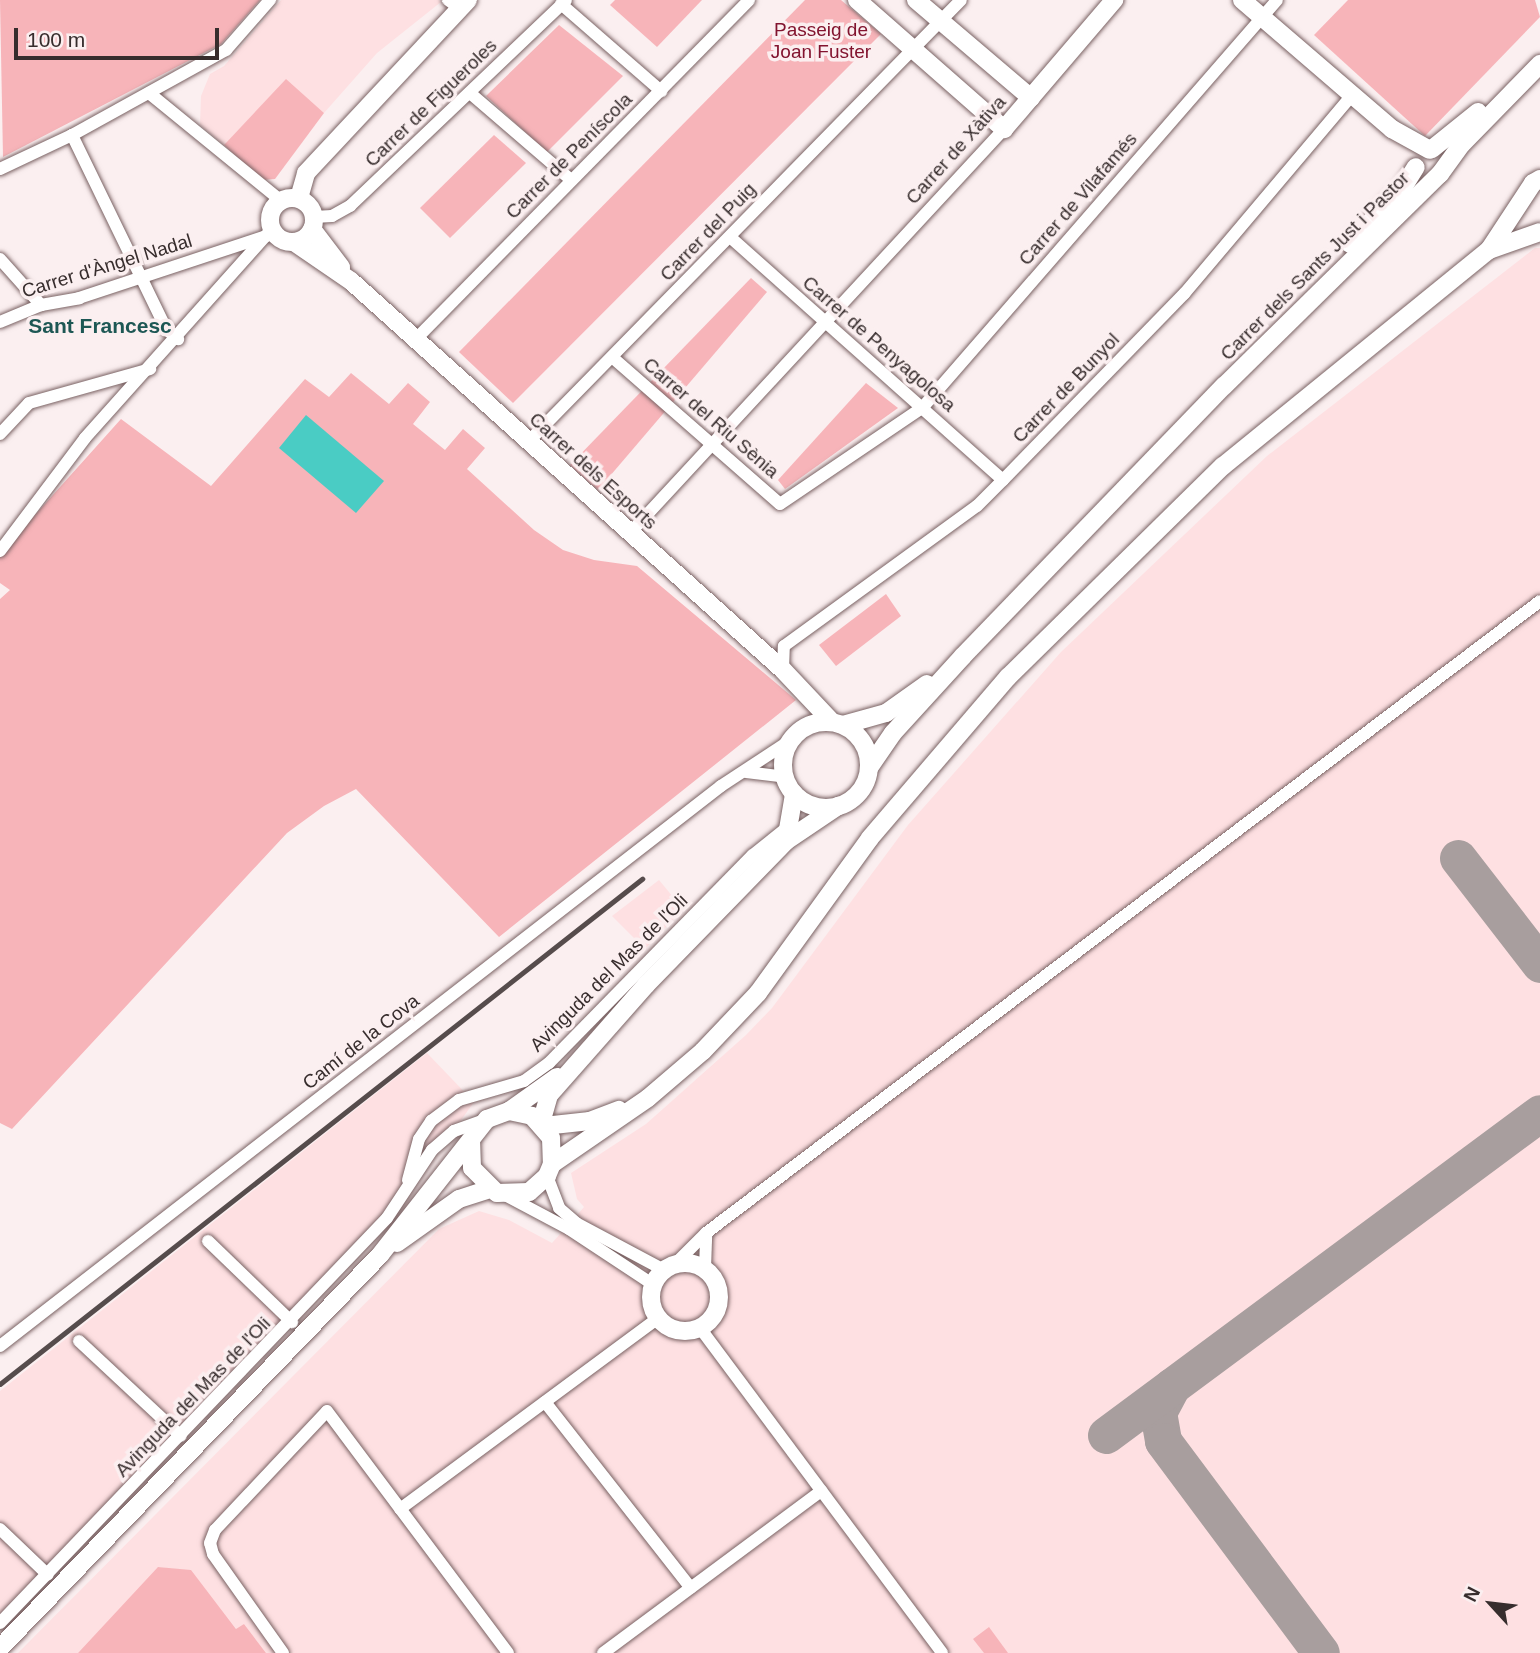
<!DOCTYPE html>
<html>
<head>
<meta charset="utf-8">
<style>
  body { margin:0 }
  #map { position:relative; width:1540px; height:1653px; overflow:hidden; background:#fbeff0; font-family:Arial,sans-serif }
  div>[style] { position:absolute }
  .built>* { inset:0; background:#fee0e2 }
  .green>* { inset:0; background:#f7b4b9 }
  .water>* { inset:0; background:#4accc4 }
  .taxiway>* { height:37px; margin:-18.5px; padding:0 18.5px; transform-origin:18.5px; border-radius:18.5px; background:#a89e9e }
  .roads { filter:drop-shadow(0 0 2px #796162) drop-shadow(0 0 2px #796162) }
  .street>* { height:12px; margin:-6px; padding:0 6px; transform-origin:6px; border-radius:6px; background:#fff }
  .secondary>* { height:18px; margin:-9px; padding:0 9px; transform-origin:9px; border-radius:9px; background:#fff }
  .secondary>.ring { margin:-9px; padding:0; box-sizing:content-box; background:none; border:18px solid #fff; border-radius:50% }
  .rail>* { height:4.5px; margin:-2.25px; padding:0 2.25px; transform-origin:2.25px; border-radius:2.25px; background:#564c4c }
  span { translate:-50% -50%; white-space:nowrap; text-align:center; line-height:1.15; -webkit-text-stroke:7px #fbeff0; paint-order:stroke }
  .park-label { font-size:19px; color:#82142f }
  .street-label { font-size:19px; color:#372d2d }
  .neighbourhood-label { font-size:21px; color:#1d5754; font-weight:700 }
  .north { position:absolute; left:1456px; top:1569px; width:70px; height:70px; -webkit-text-stroke:5px #fbeff0; paint-order:stroke; rotate:297deg; font-size:19px; font-weight:700; line-height:28px; text-align:center; color:#372d2d }
  .north::after { content:''; display:block; margin:auto; width:24px; height:32px; background:#372d2d; clip-path:polygon(50% 0,100% 100%,50% 72%,0 100%) }
  .scale { position:absolute; left:14px; top:28px; width:205px; height:32px; box-sizing:border-box; border:4px solid #372d2d; border-top:0; padding-left:9px; font-size:21px; line-height:24px; white-space:nowrap; color:#372d2d; -webkit-text-stroke:5px #fbeff0; paint-order:stroke }
</style>
</head>
<body>
<div id="map">
  <div class="built">
    <i style="clip-path:polygon(281px 0,439px 0,441px 2px,377px 53px,324px 113px,286px 80px,224px 145px,200px 125px,201px 96px,210px 74px,224px 66px)"></i>
    <i style="clip-path:polygon(1535px 248px,1540px 248px,1540px 1653px,266px 1653px,244px 1624px,237px 1630px,191px 1571px,159px 1567px,78px 1653px,18px 1653px,439px 1229px,479px 1211px,509px 1220px,552px 1243px,584px 1207px,577px 1199px,571px 1173px,646px 1124px,746px 1035px,772px 1008px,908px 825px,1061px 652px,1267px 456px)"></i>
    <i style="clip-path:polygon(659px 880px,683px 909px,645px 949px,612px 916px)"></i>
    <i style="clip-path:polygon(427px 1053px,474px 1102px,381px 1232px,0 1620px,0 1391px)"></i>
  </div>
  <div class="green">
    <i style="clip-path:polygon(0 0,260px 0,221px 44px,3px 157px)"></i>
    <i style="clip-path:polygon(615px 0,702px 0,657px 47px,610px 5px)"></i>
    <i style="clip-path:polygon(805px 0,841px 0,881px 34px,513px 403px,459px 352px)"></i>
    <i style="clip-path:polygon(1348px 0,1535px 0,1540px 17px,1425px 136px,1314px 35px)"></i>
    <i style="clip-path:polygon(559px 25px,623px 76px,547px 152px,486px 96px)"></i>
    <i style="clip-path:polygon(286px 79px,324px 113px,275px 179px,262px 180px,224px 145px)"></i>
    <i style="clip-path:polygon(494px 135px,526px 163px,450px 238px,420px 208px)"></i>
    <i style="clip-path:polygon(751px 278px,767px 292px,598px 490px,570px 465px)"></i>
    <i style="clip-path:polygon(351px 373px,389px 404px,408px 383px,430px 402px,413px 424px,445px 450px,463px 429px,485px 448px,467px 469px,534px 530px,563px 550px,594px 560px,637px 566px,796px 700px,499px 937px,356px 789px,324px 806px,287px 833px,12px 1129px,0 1123px,0 599px,10px 590px,0 583px,0 554px,121px 419px,211px 486px,305px 379px,329px 397px)"></i>
    <i style="clip-path:polygon(866px 383px,898px 408px,785px 489px,778px 480px)"></i>
    <i style="clip-path:polygon(886px 594px,901px 616px,836px 666px,819px 645px)"></i>
    <i style="clip-path:polygon(158px 1567px,191px 1570px,236px 1629px,244px 1624px,266px 1653px,78px 1653px)"></i>
    <i style="clip-path:polygon(989px 1627px,1008px 1653px,984px 1653px,973px 1639px)"></i>
  </div>
  <div class="water">
    <i style="clip-path:polygon(306px 415px,384px 481px,356px 513px,279px 448px)"></i>
  </div>
  <div class="taxiway">
    <i style="left:1458px;top:858px;width:134px;rotate:52.3deg"></i>
    <i style="left:1172px;top:1386px;width:30px;rotate:118deg"></i>
    <i style="left:1158px;top:1412px;width:29px;rotate:80deg"></i>
    <i style="left:1163px;top:1441px;width:264px;rotate:53.3deg"></i>
    <i style="left:1106px;top:1435px;width:540px;rotate:-36.57deg"></i>
  </div>
  <div class="roads">
    <div class="street">
      <i style="left:448px;top:0;width:14px;rotate:36deg"></i>
      <i style="left:561px;top:4px;width:133px;rotate:41deg"></i>
      <i style="left:149px;top:93px;width:169px;rotate:39.2deg"></i>
      <i style="left:470px;top:93px;width:133px;rotate:40.7deg"></i>
      <i style="left:72px;top:135px;width:216px;rotate:64.1deg"></i>
      <i style="left:166px;top:329px;width:16px;rotate:40deg"></i>
      <i style="left:0;top:169px;width:80px;rotate:-25.3deg"></i>
      <i style="left:72px;top:135px;width:176px;rotate:-28.9deg"></i>
      <i style="left:226px;top:50px;width:67px;rotate:-48.7deg"></i>
      <i style="left:314px;top:217px;width:18px;rotate:-3deg"></i>
      <i style="left:332px;top:216px;width:21px;rotate:-29deg"></i>
      <i style="left:350px;top:206px;width:298px;rotate:-43.6deg"></i>
      <i style="left:730px;top:237px;width:365px;rotate:41.7deg"></i>
      <i style="left:0;top:259px;width:62px;rotate:48.3deg"></i>
      <i style="left:0;top:322px;width:44px;rotate:-22.5deg"></i>
      <i style="left:41px;top:305px;width:39px;rotate:-10deg"></i>
      <i style="left:79px;top:298px;width:197px;rotate:-18.3deg"></i>
      <i style="left:416px;top:339px;width:475px;rotate:-45.5deg"></i>
      <i style="left:612px;top:357px;width:223px;rotate:41.2deg"></i>
      <i style="left:780px;top:504px;width:173px;rotate:-34.1deg"></i>
      <i style="left:923px;top:407px;width:539px;rotate:-48.98deg"></i>
      <i style="left:0;top:434px;width:42px;rotate:-46.9deg"></i>
      <i style="left:29px;top:403px;width:126px;rotate:-15.7deg"></i>
      <i style="left:529px;top:441px;width:617px;rotate:-45.59deg"></i>
      <i style="left:630px;top:533px;width:551px;rotate:-47.21deg"></i>
      <i style="left:0;top:551px;width:141px;rotate:-53deg"></i>
      <i style="left:85px;top:438px;width:279px;rotate:-48.2deg"></i>
      <i style="left:783px;top:670px;width:24px;rotate:-88deg"></i>
      <i style="left:784px;top:646px;width:238px;rotate:-36deg"></i>
      <i style="left:977px;top:506px;width:37px;rotate:-45deg"></i>
      <i style="left:1003px;top:480px;width:260px;rotate:-45.8deg"></i>
      <i style="left:1184px;top:294px;width:260px;rotate:-49.8deg"></i>
      <i style="left:746px;top:772px;width:38px;rotate:7deg"></i>
      <i style="left:547px;top:1176px;width:34px;rotate:69deg"></i>
      <i style="left:559px;top:1208px;width:23px;rotate:41deg"></i>
      <i style="left:576px;top:1223px;width:100px;rotate:28.1deg"></i>
      <i style="left:408px;top:1180px;width:42px;rotate:-75deg"></i>
      <i style="left:419px;top:1139px;width:22px;rotate:-56deg"></i>
      <i style="left:431px;top:1121px;width:35px;rotate:-37deg"></i>
      <i style="left:459px;top:1100px;width:68px;rotate:-16.3deg"></i>
      <i style="left:524px;top:1081px;width:31px;rotate:-36deg"></i>
      <i style="left:549px;top:1063px;width:291px;rotate:-45.6deg"></i>
      <i style="left:753px;top:855px;width:46px;rotate:-38.9deg"></i>
      <i style="left:505px;top:1195px;width:72px;rotate:28deg"></i>
      <i style="left:569px;top:1229px;width:102px;rotate:33.4deg"></i>
      <i style="left:208px;top:1241px;width:117px;rotate:44deg"></i>
      <i style="left:674px;top:1265px;width:45px;rotate:-45deg"></i>
      <i style="left:706px;top:1233px;width:1046px;rotate:-37.15deg"></i>
      <i style="left:705px;top:1269px;width:36px;rotate:-88deg"></i>
      <i style="left:700px;top:1328px;width:405px;rotate:53.3deg"></i>
      <i style="left:79px;top:1341px;width:139px;rotate:43deg"></i>
      <i style="left:0;top:1346px;width:913px;rotate:-37.84deg"></i>
      <i style="left:721px;top:786px;width:80px;rotate:-33.3deg"></i>
      <i style="left:545px;top:1402px;width:236px;rotate:51.9deg"></i>
      <i style="left:400px;top:1509px;width:321px;rotate:-36.5deg"></i>
      <i style="left:0;top:1529px;width:66px;rotate:43.8deg"></i>
      <i style="left:0;top:1623px;width:560px;rotate:-46.3deg"></i>
      <i style="left:387px;top:1218px;width:82px;rotate:-56.5deg"></i>
      <i style="left:432px;top:1150px;width:29px;rotate:-41deg"></i>
      <i style="left:454px;top:1131px;width:35px;rotate:-20deg"></i>
      <i style="left:283px;top:1653px;width:121px;rotate:-125.3deg"></i>
      <i style="left:213px;top:1554px;width:11px;rotate:-105deg"></i>
      <i style="left:210px;top:1543px;width:14px;rotate:-69deg"></i>
      <i style="left:215px;top:1530px;width:163px;rotate:-46.7deg"></i>
      <i style="left:327px;top:1411px;width:302px;rotate:53.2deg"></i>
      <i style="left:603px;top:1653px;width:272px;rotate:-36.6deg"></i>
    </div>
    <div class="secondary">
      <i style="left:857px;top:0;width:196px;rotate:41.3deg"></i>
      <i style="left:1004px;top:129px;width:170px;rotate:-49.5deg"></i>
      <i style="left:916px;top:0;width:151px;rotate:40.4deg"></i>
      <i style="left:1242px;top:0;width:198px;rotate:40.7deg"></i>
      <i style="left:1392px;top:129px;width:43px;rotate:28.9deg"></i>
      <i style="left:1432px;top:149px;width:59px;rotate:-38.8deg"></i>
      <i class="ring" style="left:270px;top:198px;width:26px;height:26px"></i>
      <i style="left:299px;top:198px;width:26px;rotate:-74deg"></i>
      <i style="left:306px;top:173px;width:237px;rotate:-46.9deg"></i>
      <i style="left:312px;top:229px;width:48px;rotate:52.7deg"></i>
      <i style="left:294px;top:242px;width:69px;rotate:34.4deg"></i>
      <i style="left:351px;top:281px;width:581px;rotate:42deg"></i>
      <i style="left:783px;top:670px;width:71px;rotate:46.7deg"></i>
      <i style="left:1350px;top:244px;width:79px;rotate:-47deg"></i>
      <i style="left:1404px;top:186px;width:22px;rotate:-58deg"></i>
      <i style="left:1489px;top:250px;width:54px;rotate:-19.4deg"></i>
      <i class="ring" style="left:783px;top:722px;width:68px;height:68px"></i>
      <i style="left:843px;top:725px;width:45px;rotate:-15.6deg"></i>
      <i style="left:886px;top:713px;width:50px;rotate:-35.3deg"></i>
      <i style="left:869px;top:768px;width:42px;rotate:-55.6deg"></i>
      <i style="left:893px;top:733px;width:104px;rotate:-47.7deg"></i>
      <i style="left:963px;top:656px;width:376px;rotate:-46deg"></i>
      <i style="left:1224px;top:386px;width:303px;rotate:-44.5deg"></i>
      <i style="left:1440px;top:174px;width:37px;rotate:-54deg"></i>
      <i style="left:1462px;top:144px;width:112px;rotate:-45.7deg"></i>
      <i style="left:786px;top:841px;width:48px;rotate:-80.3deg"></i>
      <i style="left:509px;top:1111px;width:59px;rotate:-35.3deg"></i>
      <i style="left:541px;top:1123px;width:29px;rotate:-74deg"></i>
      <i style="left:549px;top:1095px;width:147px;rotate:-48.6deg"></i>
      <i style="left:646px;top:985px;width:201px;rotate:-45.8deg"></i>
      <i style="left:786px;top:841px;width:63px;rotate:-33.9deg"></i>
      <i style="left:544px;top:1126px;width:46px;rotate:-6.2deg"></i>
      <i style="left:590px;top:1121px;width:31px;rotate:-21deg"></i>
      <i style="left:552px;top:1164px;width:116px;rotate:-34.5deg"></i>
      <i style="left:648px;top:1098px;width:72px;rotate:-40.5deg"></i>
      <i style="left:703px;top:1051px;width:80px;rotate:-46.5deg"></i>
      <i style="left:758px;top:993px;width:191px;rotate:-54.1deg"></i>
      <i style="left:870px;top:838px;width:212px;rotate:-49.4deg"></i>
      <i style="left:1008px;top:677px;width:301px;rotate:-44.5deg"></i>
      <i style="left:1223px;top:466px;width:343px;rotate:-39.1deg"></i>
      <i style="left:1489px;top:250px;width:80px;rotate:-56.7deg"></i>
      <i style="left:1533px;top:183px;width:8px;rotate:-30deg"></i>
      <i style="left:397px;top:1243px;width:76px;rotate:-35.4deg"></i>
      <i style="left:459px;top:1199px;width:32px;rotate:-18deg"></i>
      <i class="ring" style="left:651px;top:1263px;width:50px;height:50px"></i>
      <i style="left:0;top:1648px;width:547px;rotate:-45.96deg"></i>
      <i style="left:380px;top:1255px;width:173px;rotate:-51.8deg"></i>
      <i style="left:487px;top:1119px;width:23px;rotate:-20deg"></i>
      <i style="left:509px;top:1111px;width:24px;rotate:12deg"></i>
      <i style="left:532px;top:1116px;width:29px;rotate:49deg"></i>
      <i style="left:551px;top:1138px;width:26px;rotate:88deg"></i>
      <i style="left:552px;top:1164px;width:13px;rotate:113deg"></i>
      <i style="left:547px;top:1176px;width:24px;rotate:138deg"></i>
      <i style="left:529px;top:1192px;width:32px;rotate:178deg"></i>
      <i style="left:497px;top:1193px;width:35px;rotate:-135deg"></i>
      <i style="left:472px;top:1168px;width:26px;rotate:-92deg"></i>
    </div>
  </div>
  <div class="rail">
    <i style="left:0;top:1384px;width:817px;rotate:-38.19deg"></i>
  </div>
  <div class="park-label">
    <span style="left:821px;top:41px">Passeig de<br>Joan Fuster</span>
  </div>
  <div class="street-label">
    <span style="left:431px;top:103px;rotate:-44deg">Carrer de Figueroles</span>
    <span style="left:956px;top:150px;rotate:-48deg">Carrer de Xàtiva</span>
    <span style="left:569px;top:156px;rotate:-45deg">Carrer de Peníscola</span>
    <span style="left:1078px;top:199px;rotate:-49deg">Carrer de Vilafamés</span>
    <span style="left:708px;top:232px;rotate:-46deg">Carrer del Puig</span>
    <span style="left:107px;top:266px;rotate:-17deg">Carrer d'Àngel Nadal</span>
    <span style="left:1315px;top:266px;rotate:-45deg">Carrer dels Sants Just i Pastor</span>
    <span style="left:879px;top:344px;rotate:41deg">Carrer de Penyagolosa</span>
    <span style="left:1066px;top:388px;rotate:-46deg">Carrer de Bunyol</span>
    <span style="left:711px;top:418px;rotate:41deg">Carrer del Riu Sènia</span>
    <span style="left:593px;top:471px;rotate:42deg">Carrer dels Esports</span>
    <span style="left:609px;top:973px;rotate:-45deg">Avinguda del Mas de l'Oli</span>
    <span style="left:361px;top:1042px;rotate:-38deg">Camí de la Cova</span>
    <span style="left:193px;top:1397px;rotate:-46deg">Avinguda del Mas de l'Oli</span>
  </div>
  <div class="neighbourhood-label">
    <span style="left:100px;top:326px">Sant Francesc</span>
  </div>
  <div class="north">N</div>
  <div class="scale">100 m</div>
</div>
</body>
</html>
